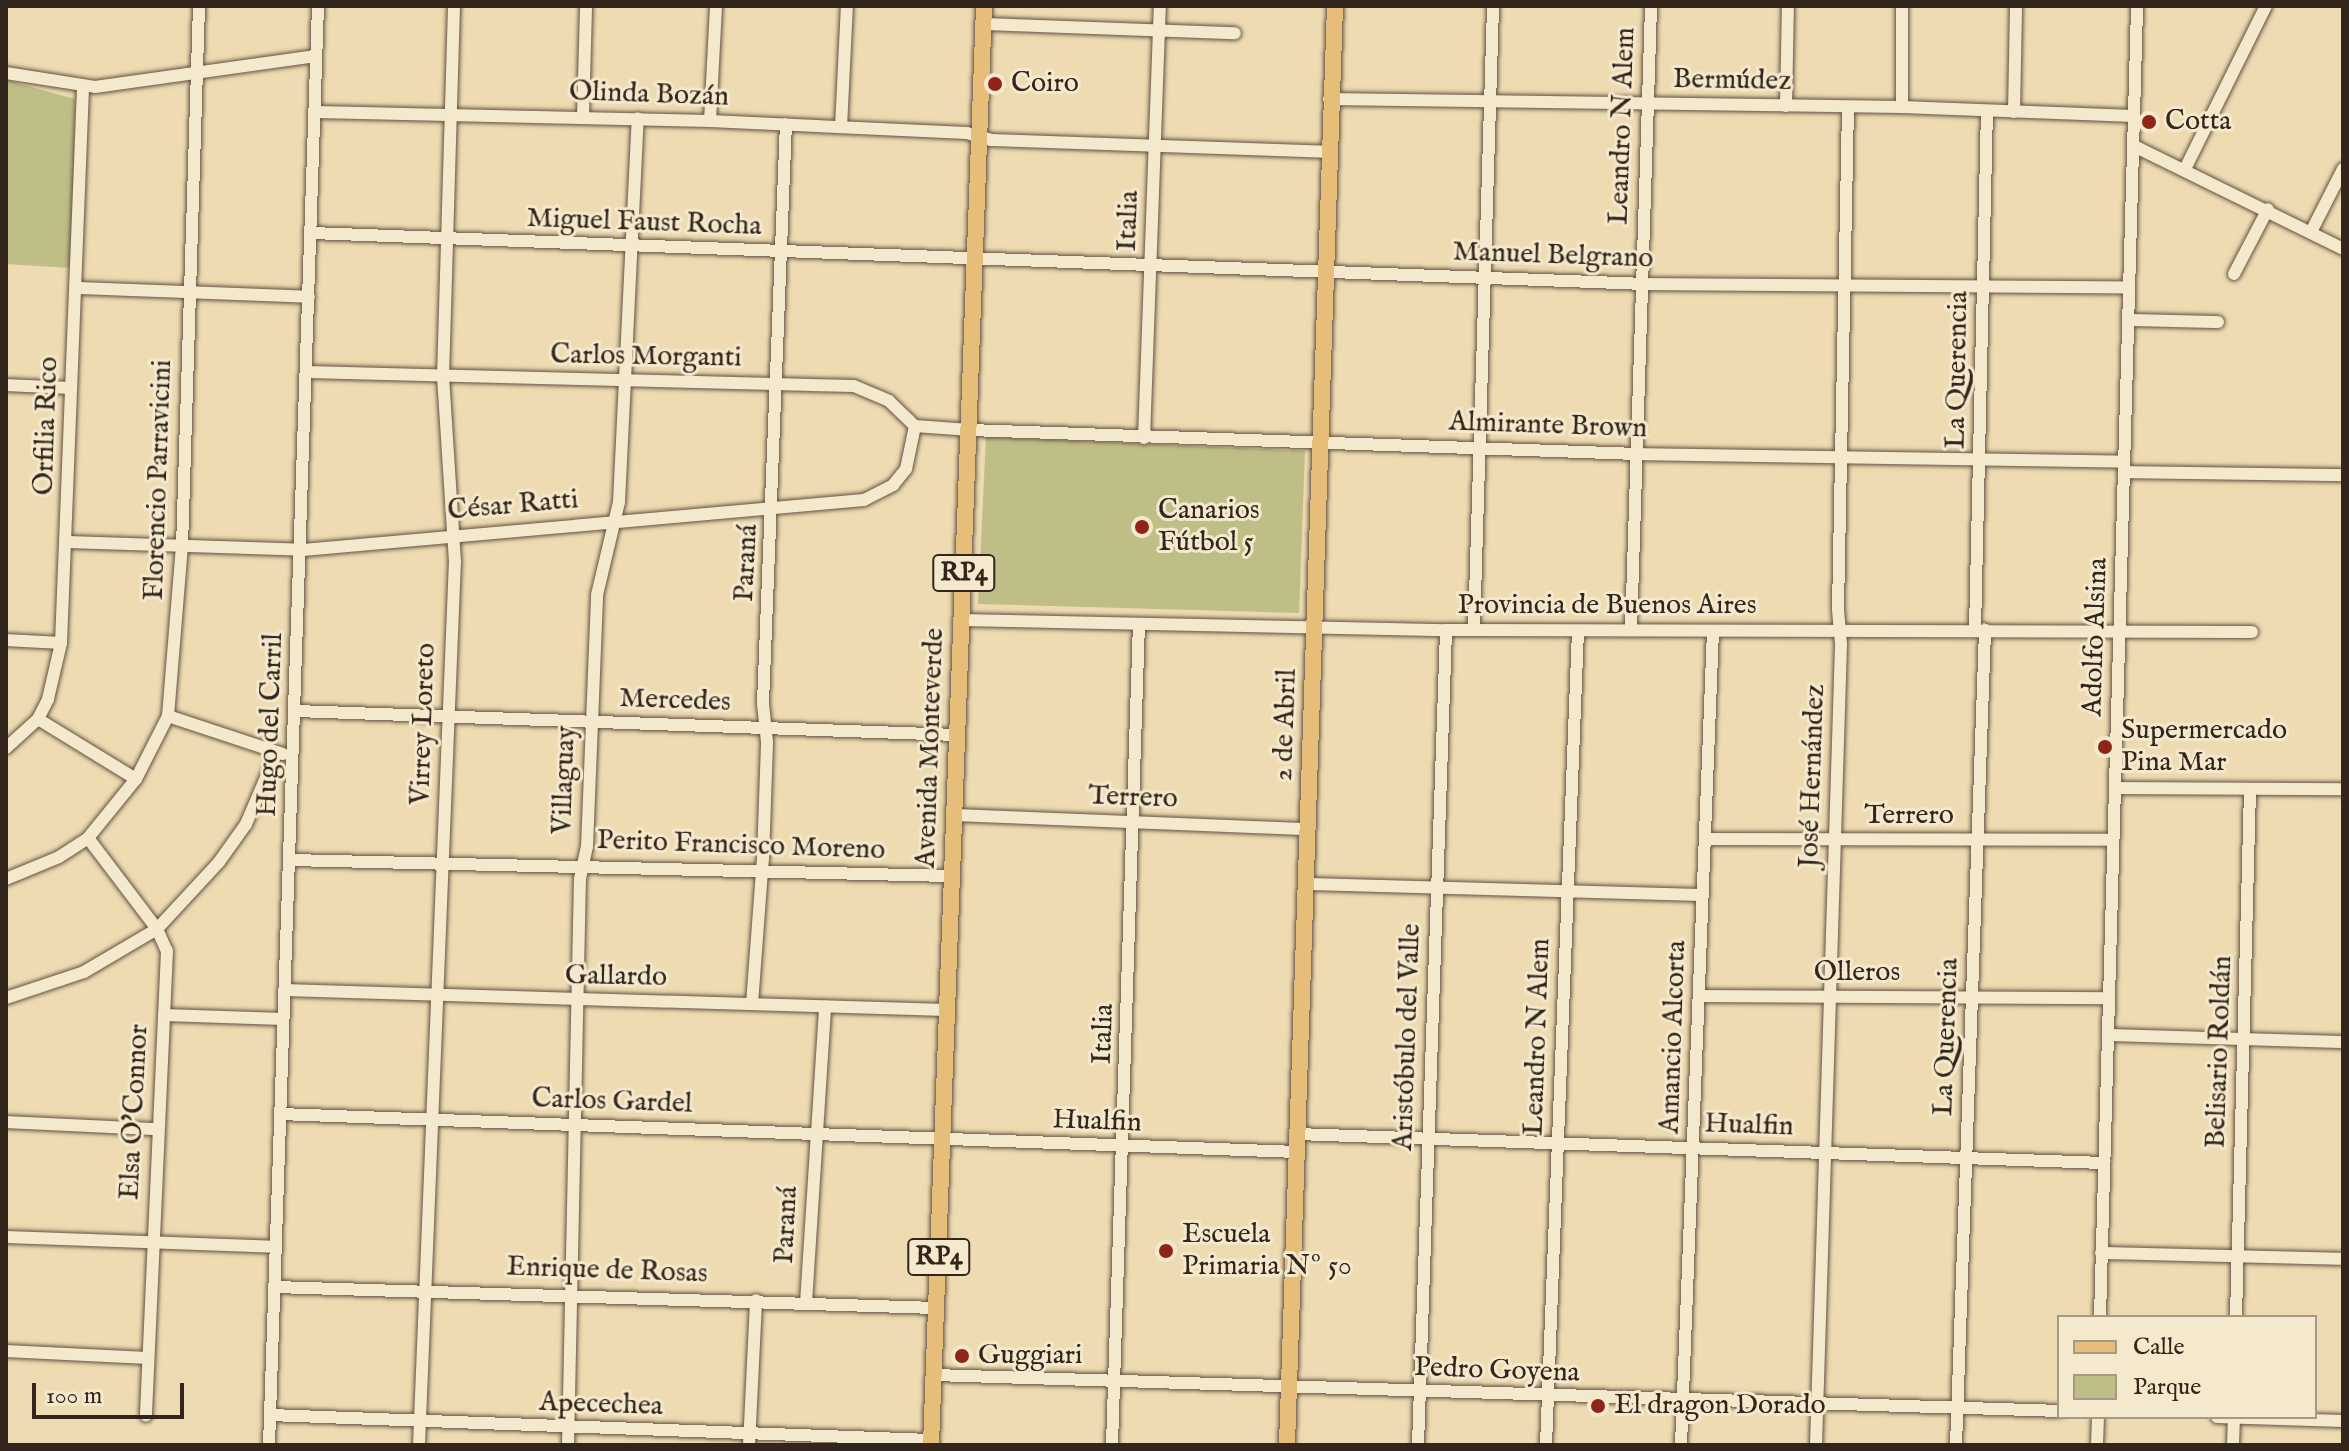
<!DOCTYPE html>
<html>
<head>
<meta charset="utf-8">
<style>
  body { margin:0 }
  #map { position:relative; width:2349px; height:1451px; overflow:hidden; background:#eedbb2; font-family:"IM FELL English",serif }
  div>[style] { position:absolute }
  .green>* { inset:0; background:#c0be87 }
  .roads { filter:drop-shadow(0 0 2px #615241) drop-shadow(0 0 2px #615241) }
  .minor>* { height:12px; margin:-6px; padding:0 6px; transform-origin:6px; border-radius:6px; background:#f4e8cd }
  .major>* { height:16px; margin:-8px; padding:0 8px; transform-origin:8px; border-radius:8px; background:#e7be79 }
  .dots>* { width:22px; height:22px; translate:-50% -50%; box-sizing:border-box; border:4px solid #f4e8cd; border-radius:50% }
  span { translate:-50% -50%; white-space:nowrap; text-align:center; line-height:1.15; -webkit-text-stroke:6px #f4e8cd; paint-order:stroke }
  .shield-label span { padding:2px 6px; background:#f4e8cd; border:2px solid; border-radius:6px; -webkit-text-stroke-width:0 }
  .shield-label { font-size:26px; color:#32251b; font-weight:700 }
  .street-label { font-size:28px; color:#32251b }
  .poi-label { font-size:28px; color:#32251b }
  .left { translate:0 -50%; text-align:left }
  .frame { position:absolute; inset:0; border:8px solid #32251b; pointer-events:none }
  .legend { position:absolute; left:2057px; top:1315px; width:260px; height:104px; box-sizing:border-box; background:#f4e8cd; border:2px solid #a69a86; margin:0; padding:10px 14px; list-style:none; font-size:24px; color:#32251b }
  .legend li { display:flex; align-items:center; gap:16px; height:40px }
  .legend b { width:40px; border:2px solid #a69a86 }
  .scale { position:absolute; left:32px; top:1383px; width:152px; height:36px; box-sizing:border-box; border:4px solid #32251b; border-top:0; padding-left:10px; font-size:24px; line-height:28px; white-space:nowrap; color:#32251b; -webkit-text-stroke:6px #f4e8cd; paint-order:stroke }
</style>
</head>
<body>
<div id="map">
  <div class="green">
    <i style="clip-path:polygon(6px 80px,75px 99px,72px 268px,6px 264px)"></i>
    <i style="clip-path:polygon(986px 437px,1305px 451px,1299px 613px,978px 604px)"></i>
  </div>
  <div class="roads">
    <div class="minor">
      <i style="left:984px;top:24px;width:251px;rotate:2.1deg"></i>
      <i style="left:6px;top:73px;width:90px;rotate:8.9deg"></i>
      <i style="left:95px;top:87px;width:223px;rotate:-8deg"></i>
      <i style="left:1329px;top:99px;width:573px;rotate:0.8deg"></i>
      <i style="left:1902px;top:107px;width:232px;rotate:2.2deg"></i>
      <i style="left:1786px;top:106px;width:100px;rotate:-88.9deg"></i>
      <i style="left:1902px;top:107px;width:101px;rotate:-90deg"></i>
      <i style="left:317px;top:112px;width:393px;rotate:1.3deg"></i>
      <i style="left:710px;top:121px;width:257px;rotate:2.7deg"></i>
      <i style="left:967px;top:133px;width:25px;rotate:16deg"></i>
      <i style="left:991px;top:140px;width:336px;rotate:2deg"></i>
      <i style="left:2014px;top:112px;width:106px;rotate:-88.9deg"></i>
      <i style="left:583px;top:116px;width:110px;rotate:-88.4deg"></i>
      <i style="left:710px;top:121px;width:115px;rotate:-87deg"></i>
      <i style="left:841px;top:127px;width:121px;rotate:-87.2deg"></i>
      <i style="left:2134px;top:146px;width:233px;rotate:26.2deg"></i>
      <i style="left:2185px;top:169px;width:182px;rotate:-63.6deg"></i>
      <i style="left:2311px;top:232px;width:71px;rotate:-63.1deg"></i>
      <i style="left:312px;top:233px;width:1332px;rotate:2.19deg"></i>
      <i style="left:1643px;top:284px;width:486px;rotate:0.4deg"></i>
      <i style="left:2234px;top:274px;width:73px;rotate:-62.4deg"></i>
      <i style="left:79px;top:288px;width:230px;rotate:2.2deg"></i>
      <i style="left:2128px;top:320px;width:90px;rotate:1.3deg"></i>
      <i style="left:307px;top:372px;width:547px;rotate:1.47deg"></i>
      <i style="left:854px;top:386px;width:38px;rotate:23deg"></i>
      <i style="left:889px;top:401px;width:36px;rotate:44deg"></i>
      <i style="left:915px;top:426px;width:55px;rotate:4.2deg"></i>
      <i style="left:970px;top:430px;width:667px;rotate:2.06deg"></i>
      <i style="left:1637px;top:454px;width:487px;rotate:0.9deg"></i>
      <i style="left:6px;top:385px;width:64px;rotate:2.7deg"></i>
      <i style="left:1144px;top:438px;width:432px;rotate:-87.9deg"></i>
      <i style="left:2124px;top:472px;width:219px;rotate:0.8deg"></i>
      <i style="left:68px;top:542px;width:235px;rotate:1.9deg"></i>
      <i style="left:303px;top:550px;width:563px;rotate:-5.09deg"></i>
      <i style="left:864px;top:500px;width:33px;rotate:-27deg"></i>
      <i style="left:893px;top:485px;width:21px;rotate:-51deg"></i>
      <i style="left:906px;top:469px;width:44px;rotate:-78.2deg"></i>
      <i style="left:962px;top:620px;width:484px;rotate:1.2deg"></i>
      <i style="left:1446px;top:630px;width:806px;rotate:0.14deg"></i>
      <i style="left:1474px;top:629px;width:623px;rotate:-88.25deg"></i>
      <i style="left:1631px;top:630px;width:624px;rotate:-88.16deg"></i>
      <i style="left:1975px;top:630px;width:519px;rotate:-88.68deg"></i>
      <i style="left:6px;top:640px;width:55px;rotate:3.1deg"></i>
      <i style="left:296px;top:711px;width:660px;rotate:2.08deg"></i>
      <i style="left:168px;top:716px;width:121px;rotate:18.3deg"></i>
      <i style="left:38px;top:719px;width:115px;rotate:31.5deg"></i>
      <i style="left:6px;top:748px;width:43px;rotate:-42.2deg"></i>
      <i style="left:38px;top:719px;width:22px;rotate:-63deg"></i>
      <i style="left:48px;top:699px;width:57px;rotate:-76.9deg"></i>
      <i style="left:61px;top:643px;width:556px;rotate:-87.73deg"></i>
      <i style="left:2115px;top:788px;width:228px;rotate:0.3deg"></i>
      <i style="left:955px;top:815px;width:354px;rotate:2.3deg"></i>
      <i style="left:88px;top:838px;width:114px;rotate:52.8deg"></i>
      <i style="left:157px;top:929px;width:24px;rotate:66deg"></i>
      <i style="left:167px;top:951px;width:465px;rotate:92.6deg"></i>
      <i style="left:1706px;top:839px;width:407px;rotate:0.1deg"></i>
      <i style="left:290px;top:860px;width:661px;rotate:1.39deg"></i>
      <i style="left:6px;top:879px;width:57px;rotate:-22.5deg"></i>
      <i style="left:59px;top:857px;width:35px;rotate:-33deg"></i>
      <i style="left:88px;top:838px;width:76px;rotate:-50.9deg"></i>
      <i style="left:136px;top:779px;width:71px;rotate:-63.1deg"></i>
      <i style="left:168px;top:716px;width:170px;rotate:-85.3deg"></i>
      <i style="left:182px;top:547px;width:541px;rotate:-88.2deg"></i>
      <i style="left:1307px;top:884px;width:396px;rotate:1.6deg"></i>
      <i style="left:284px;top:990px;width:662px;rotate:1.73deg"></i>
      <i style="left:1700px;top:996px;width:409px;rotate:0.3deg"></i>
      <i style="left:6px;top:998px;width:82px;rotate:-18.4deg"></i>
      <i style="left:84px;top:972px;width:85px;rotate:-30.5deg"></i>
      <i style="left:157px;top:929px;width:91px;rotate:-47.2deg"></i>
      <i style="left:219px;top:862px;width:47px;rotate:-54.6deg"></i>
      <i style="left:246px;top:824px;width:76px;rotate:-66.8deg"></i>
      <i style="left:752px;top:1004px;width:146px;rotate:-85.7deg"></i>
      <i style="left:763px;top:858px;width:116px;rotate:-88deg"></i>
      <i style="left:767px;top:742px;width:39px;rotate:-96deg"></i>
      <i style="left:763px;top:703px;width:579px;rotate:-87.73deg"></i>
      <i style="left:164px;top:1015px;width:119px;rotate:1.9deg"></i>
      <i style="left:2108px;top:1035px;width:235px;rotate:1.7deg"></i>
      <i style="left:280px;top:1114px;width:1018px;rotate:2.14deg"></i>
      <i style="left:6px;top:1122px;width:151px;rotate:2.7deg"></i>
      <i style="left:1297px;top:1134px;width:808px;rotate:2.06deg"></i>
      <i style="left:6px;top:1237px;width:269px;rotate:2.1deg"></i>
      <i style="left:2101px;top:1253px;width:242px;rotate:1.4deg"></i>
      <i style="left:275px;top:1287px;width:662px;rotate:1.82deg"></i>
      <i style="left:806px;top:1303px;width:297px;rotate:-86.3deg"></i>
      <i style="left:2100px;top:1317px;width:1312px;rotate:-88.38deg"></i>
      <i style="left:2236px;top:1317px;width:528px;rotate:-88.48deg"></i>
      <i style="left:6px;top:1351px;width:141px;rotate:2.8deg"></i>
      <i style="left:934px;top:1375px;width:1126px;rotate:1.83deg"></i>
      <i style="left:270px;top:1415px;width:661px;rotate:2.17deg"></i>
      <i style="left:2217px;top:1417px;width:126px;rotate:1.8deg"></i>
      <i style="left:269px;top:1445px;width:1440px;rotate:-88.05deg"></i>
      <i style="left:419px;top:1445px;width:884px;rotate:-87.67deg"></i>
      <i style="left:455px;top:562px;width:185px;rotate:-93.7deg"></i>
      <i style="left:443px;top:377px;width:371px;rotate:-88.3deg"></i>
      <i style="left:568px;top:1445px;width:566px;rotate:-88.79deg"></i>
      <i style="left:580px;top:879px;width:33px;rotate:-78deg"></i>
      <i style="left:587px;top:847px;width:252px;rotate:-87.7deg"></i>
      <i style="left:597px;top:595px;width:96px;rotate:-76.7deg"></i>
      <i style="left:619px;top:502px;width:384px;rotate:-87.2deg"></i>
      <i style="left:749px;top:1445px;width:145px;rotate:-87.2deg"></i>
      <i style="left:1112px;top:1445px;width:821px;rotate:-88.12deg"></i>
      <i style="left:1418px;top:1445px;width:815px;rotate:-88.03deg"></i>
      <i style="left:1546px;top:1445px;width:815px;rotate:-87.75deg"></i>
      <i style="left:1681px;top:1445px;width:815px;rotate:-87.75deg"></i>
      <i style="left:1816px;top:1445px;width:801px;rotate:-88.21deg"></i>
      <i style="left:1841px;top:644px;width:35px;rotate:-95deg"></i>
      <i style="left:1838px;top:609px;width:501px;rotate:-88.86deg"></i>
      <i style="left:1956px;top:1445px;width:816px;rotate:-87.96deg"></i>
      <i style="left:2097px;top:1445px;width:28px;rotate:-88deg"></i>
      <i style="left:2233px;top:1445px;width:28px;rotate:-88deg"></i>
    </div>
    <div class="major">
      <i style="left:931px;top:1445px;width:1440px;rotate:-87.89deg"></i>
      <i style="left:1287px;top:1445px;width:1440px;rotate:-88.09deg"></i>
    </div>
  </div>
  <div class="dots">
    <i style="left:995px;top:84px;background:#8f2418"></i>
    <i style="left:2149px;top:122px;background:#8f2418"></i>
    <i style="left:1142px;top:527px;background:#8f2418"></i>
    <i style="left:2105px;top:747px;background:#8f2418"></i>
    <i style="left:1166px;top:1251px;background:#8f2418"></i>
    <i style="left:962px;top:1356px;background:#8f2418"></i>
    <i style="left:1598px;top:1406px;background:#8f2418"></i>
  </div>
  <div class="shield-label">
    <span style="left:964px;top:573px">RP4</span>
    <span style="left:939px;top:1257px">RP4</span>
  </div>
  <div class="street-label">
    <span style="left:1732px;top:81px;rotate:1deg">Bermúdez</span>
    <span style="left:649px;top:95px;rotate:2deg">Olinda Bozán</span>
    <span style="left:1623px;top:126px;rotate:-88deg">Leandro N Alem</span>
    <span style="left:1129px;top:221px;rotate:-88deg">Italia</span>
    <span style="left:644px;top:223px;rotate:2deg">Miguel Faust Rocha</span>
    <span style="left:1553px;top:256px;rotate:2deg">Manuel Belgrano</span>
    <span style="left:646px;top:357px;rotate:1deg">Carlos Morganti</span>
    <span style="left:1958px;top:370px;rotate:-89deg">La Querencia</span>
    <span style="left:47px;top:426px;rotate:-88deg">Orfilia Rico</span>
    <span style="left:1548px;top:426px;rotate:2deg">Almirante Brown</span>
    <span style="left:159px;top:480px;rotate:-88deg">Florencio Parravicini</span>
    <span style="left:513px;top:506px;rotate:-5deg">César Ratti</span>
    <span style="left:747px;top:563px;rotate:-87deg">Paraná</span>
    <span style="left:1607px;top:606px">Provincia de Buenos Aires</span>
    <span style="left:2096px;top:637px;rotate:-88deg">Adolfo Alsina</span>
    <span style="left:675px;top:701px;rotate:2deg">Mercedes</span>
    <span style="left:424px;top:724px;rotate:-88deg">Virrey Loreto</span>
    <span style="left:271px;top:725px;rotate:-88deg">Hugo del Carril</span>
    <span style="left:1286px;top:725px;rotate:-88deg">2 de Abril</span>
    <span style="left:931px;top:748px;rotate:-88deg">Avenida Monteverde</span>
    <span style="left:1813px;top:776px;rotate:-88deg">José Hernández</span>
    <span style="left:565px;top:780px;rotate:-88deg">Villaguay</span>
    <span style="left:1133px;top:798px;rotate:2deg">Terrero</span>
    <span style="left:1909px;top:816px">Terrero</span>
    <span style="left:741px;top:846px;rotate:2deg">Perito Francisco Moreno</span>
    <span style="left:1857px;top:973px">Olleros</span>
    <span style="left:616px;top:977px;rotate:1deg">Gallardo</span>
    <span style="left:1104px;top:1034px;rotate:-88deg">Italia</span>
    <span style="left:1408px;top:1037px;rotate:-88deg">Aristóbulo del Valle</span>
    <span style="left:1538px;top:1037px;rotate:-88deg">Leandro N Alem</span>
    <span style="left:1674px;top:1037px;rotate:-88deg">Amancio Alcorta</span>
    <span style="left:1947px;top:1037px;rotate:-88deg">La Querencia</span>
    <span style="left:2220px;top:1052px;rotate:-88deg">Belisario Roldán</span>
    <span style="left:612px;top:1102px;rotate:2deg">Carlos Gardel</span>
    <span style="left:135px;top:1112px;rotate:-87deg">Elsa O'Connor</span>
    <span style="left:1097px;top:1122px;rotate:2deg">Hualfin</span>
    <span style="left:1749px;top:1126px;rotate:2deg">Hualfin</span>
    <span style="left:787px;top:1225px;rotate:-87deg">Paraná</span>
    <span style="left:607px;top:1271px;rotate:2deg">Enrique de Rosas</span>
    <span style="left:1497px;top:1371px;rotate:2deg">Pedro Goyena</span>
    <span style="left:601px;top:1405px;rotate:2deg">Apecechea</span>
  </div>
  <div class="poi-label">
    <span class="left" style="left:1011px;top:84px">Coiro</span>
    <span class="left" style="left:2165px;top:122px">Cotta</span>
    <span class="left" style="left:1158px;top:527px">Canarios<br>Fútbol 5</span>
    <span class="left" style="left:2121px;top:747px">Supermercado<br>Pina Mar</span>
    <span class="left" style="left:1182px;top:1251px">Escuela<br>Primaria Nº 50</span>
    <span class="left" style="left:978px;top:1356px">Guggiari</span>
    <span class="left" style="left:1614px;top:1406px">El dragon Dorado</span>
  </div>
  <div class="frame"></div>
  <ul class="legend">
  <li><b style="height:10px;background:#e7be79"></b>Calle</li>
  <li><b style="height:22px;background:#c0be87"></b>Parque</li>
  </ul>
  <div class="scale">100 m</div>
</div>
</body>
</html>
